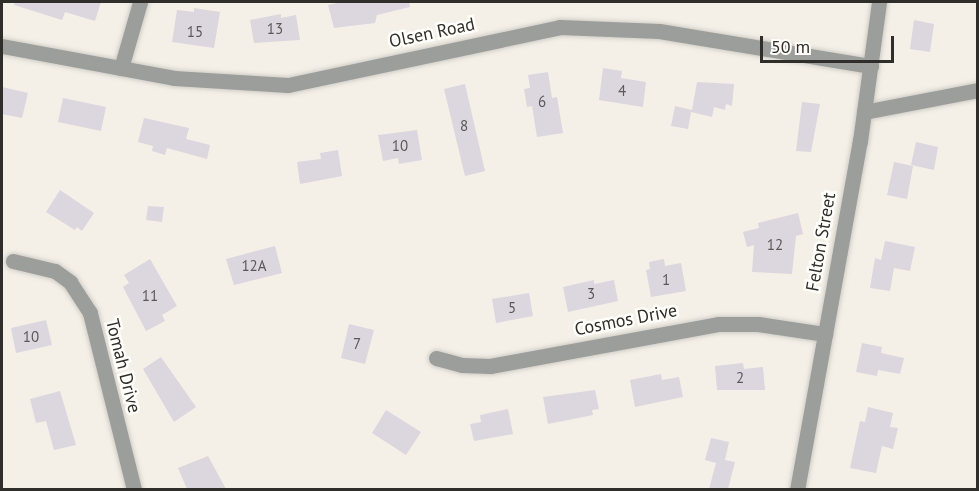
<!DOCTYPE html>
<html>
<head>
<meta charset="utf-8">
<style>
  body { margin:0 }
  #map { position:relative; width:979px; height:491px; overflow:hidden; background:#f4f0e8; font-family:"PT Sans",sans-serif }
  div>[style] { position:absolute }
  .building>* { inset:0; background:#dcd6de }
  .roads { filter:drop-shadow(0 0 2px #d1cdc6) drop-shadow(0 0 2px #d1cdc6) }
  .minor>* { height:15px; margin:-7.5px; padding:0 7.5px; transform-origin:7.5px; border-radius:7.5px; background:#9b9e9b }
  span { translate:-50% -50%; white-space:nowrap; text-align:center; line-height:1.15; -webkit-text-stroke:5px #fffefa; paint-order:stroke }
  .number-label { font-size:15px; color:#5a5858 }
  .number-label span { -webkit-text-stroke-width:0 }
  .street-label { font-size:18px; color:#2f2e2b }
  .frame { position:absolute; inset:0; border:3px solid #2f2e2b; pointer-events:none }
  .scale { position:absolute; left:760px; top:36px; width:134px; height:27px; box-sizing:border-box; border:3px solid #2f2e2b; border-top:0; padding-left:8px; font-size:18px; line-height:21px; white-space:nowrap; color:#2f2e2b; -webkit-text-stroke:4px #fffefa; paint-order:stroke }
</style>
</head>
<body>
<div id="map">
  <div class="building">
    <i style="clip-path:polygon(15px 2px,101px 2px,95px 21px,65px 12px,62px 20px,14px 5px)"></i>
    <i style="clip-path:polygon(342px 2px,409px 2px,410px 7px,377px 15px,375px 23px,334px 28px,328px 5px)"></i>
    <i style="clip-path:polygon(194px 8px,220px 12px,214px 48px,172px 42px,177px 10px,194px 12px)"></i>
    <i style="clip-path:polygon(281px 14px,281px 18px,296px 15px,300px 40px,254px 43px,250px 20px)"></i>
    <i style="clip-path:polygon(914px 20px,934px 24px,930px 52px,910px 49px)"></i>
    <i style="clip-path:polygon(603px 68px,622px 71px,621px 78px,646px 82px,643px 107px,599px 100px)"></i>
    <i style="clip-path:polygon(548px 72px,552px 98px,557px 97px,563px 133px,537px 137px,532px 106px,527px 107px,524px 89px,530px 88px,528px 75px)"></i>
    <i style="clip-path:polygon(697px 82px,734px 84px,732px 106px,726px 104px,725px 110px,714px 107px,712px 117px,691px 112px,688px 129px,671px 126px,675px 106px,692px 110px)"></i>
    <i style="clip-path:polygon(465px 84px,485px 171px,465px 176px,444px 89px)"></i>
    <i style="clip-path:polygon(2px 87px,28px 93px,22px 118px,2px 114px)"></i>
    <i style="clip-path:polygon(63px 98px,106px 107px,101px 131px,58px 122px)"></i>
    <i style="clip-path:polygon(802px 102px,820px 104px,811px 152px,796px 151px)"></i>
    <i style="clip-path:polygon(144px 118px,189px 128px,186px 139px,210px 145px,207px 159px,167px 148px,165px 155px,152px 151px,153px 146px,138px 142px)"></i>
    <i style="clip-path:polygon(417px 130px,422px 160px,399px 164px,398px 158px,383px 161px,378px 135px)"></i>
    <i style="clip-path:polygon(916px 142px,938px 147px,934px 170px,911px 165px)"></i>
    <i style="clip-path:polygon(338px 150px,342px 176px,300px 184px,297px 162px,321px 159px,320px 153px)"></i>
    <i style="clip-path:polygon(894px 162px,913px 166px,907px 199px,887px 195px)"></i>
    <i style="clip-path:polygon(60px 190px,94px 213px,82px 231px,77px 227px,75px 230px,46px 212px)"></i>
    <i style="clip-path:polygon(148px 206px,164px 207px,162px 222px,146px 220px)"></i>
    <i style="clip-path:polygon(798px 213px,803px 234px,796px 236px,792px 274px,752px 272px,754px 245px,747px 247px,743px 232px,759px 228px,758px 223px)"></i>
    <i style="clip-path:polygon(885px 241px,915px 247px,910px 271px,894px 268px,890px 291px,870px 288px,875px 258px,881px 260px)"></i>
    <i style="clip-path:polygon(275px 246px,282px 273px,234px 285px,226px 259px)"></i>
    <i style="clip-path:polygon(150px 259px,177px 306px,162px 315px,165px 321px,146px 331px,123px 287px,129px 283px,124px 275px)"></i>
    <i style="clip-path:polygon(664px 259px,665px 266px,681px 263px,686px 291px,651px 297px,646px 270px,650px 269px,649px 262px)"></i>
    <i style="clip-path:polygon(594px 280px,594px 284px,614px 280px,618px 301px,568px 312px,563px 287px)"></i>
    <i style="clip-path:polygon(529px 293px,533px 316px,496px 323px,492px 299px)"></i>
    <i style="clip-path:polygon(46px 320px,52px 345px,16px 353px,11px 328px)"></i>
    <i style="clip-path:polygon(349px 324px,374px 330px,365px 364px,341px 358px)"></i>
    <i style="clip-path:polygon(862px 343px,882px 347px,881px 353px,904px 358px,900px 374px,878px 370px,877px 376px,856px 372px)"></i>
    <i style="clip-path:polygon(161px 357px,196px 407px,174px 422px,143px 369px)"></i>
    <i style="clip-path:polygon(743px 363px,744px 369px,763px 367px,765px 390px,717px 390px,715px 366px)"></i>
    <i style="clip-path:polygon(661px 374px,662px 380px,679px 377px,683px 397px,635px 407px,630px 380px)"></i>
    <i style="clip-path:polygon(595px 390px,599px 409px,592px 410px,593px 415px,548px 424px,543px 397px)"></i>
    <i style="clip-path:polygon(60px 391px,76px 445px,54px 450px,46px 421px,36px 423px,30px 399px)"></i>
    <i style="clip-path:polygon(868px 407px,893px 413px,890px 427px,898px 428px,893px 449px,882px 446px,876px 473px,850px 468px,860px 421px,865px 422px)"></i>
    <i style="clip-path:polygon(508px 409px,513px 434px,474px 441px,470px 424px,481px 422px,480px 415px)"></i>
    <i style="clip-path:polygon(386px 410px,421px 432px,406px 455px,372px 433px)"></i>
    <i style="clip-path:polygon(711px 438px,729px 442px,725px 460px,735px 462px,728px 489px,709px 489px,716px 463px,705px 460px)"></i>
    <i style="clip-path:polygon(208px 456px,226px 489px,187px 489px,178px 468px)"></i>
  </div>
  <div class="roads">
    <div class="minor">
      <i style="left:2px;top:46px;width:175px;rotate:10.5deg"></i>
      <i style="left:174px;top:78px;width:114px;rotate:3.5deg"></i>
      <i style="left:288px;top:85px;width:278px;rotate:-12deg"></i>
      <i style="left:560px;top:27px;width:99px;rotate:2.3deg"></i>
      <i style="left:659px;top:31px;width:215px;rotate:9.4deg"></i>
      <i style="left:121px;top:68px;width:69px;rotate:-73.9deg"></i>
      <i style="left:864px;top:112px;width:116px;rotate:-10.9deg"></i>
      <i style="left:13px;top:261px;width:43px;rotate:13.4deg"></i>
      <i style="left:55px;top:271px;width:19px;rotate:36deg"></i>
      <i style="left:70px;top:282px;width:37px;rotate:57deg"></i>
      <i style="left:90px;top:313px;width:182px;rotate:76deg"></i>
      <i style="left:436px;top:358px;width:27px;rotate:15deg"></i>
      <i style="left:462px;top:365px;width:28px;rotate:2deg"></i>
      <i style="left:490px;top:366px;width:233px;rotate:-10.4deg"></i>
      <i style="left:719px;top:324px;width:39px"></i>
      <i style="left:758px;top:324px;width:68px;rotate:8.5deg"></i>
      <i style="left:797px;top:490px;width:355px;rotate:-79.8deg"></i>
      <i style="left:860px;top:141px;width:140px;rotate:-82.2deg"></i>
    </div>
  </div>
  <div class="number-label">
    <span style="left:275px;top:29px">13</span>
    <span style="left:195px;top:32px">15</span>
    <span style="left:622px;top:91px">4</span>
    <span style="left:542px;top:102px">6</span>
    <span style="left:464px;top:126px">8</span>
    <span style="left:400px;top:146px">10</span>
    <span style="left:775px;top:245px">12</span>
    <span style="left:254px;top:266px">12A</span>
    <span style="left:666px;top:280px">1</span>
    <span style="left:591px;top:294px">3</span>
    <span style="left:150px;top:296px">11</span>
    <span style="left:512px;top:308px">5</span>
    <span style="left:31px;top:337px">10</span>
    <span style="left:357px;top:344px">7</span>
    <span style="left:740px;top:378px">2</span>
  </div>
  <div class="street-label">
    <span style="left:432px;top:33px;rotate:-12deg">Olsen Road</span>
    <span style="left:821px;top:242px;rotate:-80deg">Felton Street</span>
    <span style="left:626px;top:320px;rotate:-11deg">Cosmos Drive</span>
    <span style="left:123px;top:366px;rotate:76deg">Tomah Drive</span>
  </div>
  <div class="frame"></div>
  <div class="scale">50 m</div>
</div>
</body>
</html>
